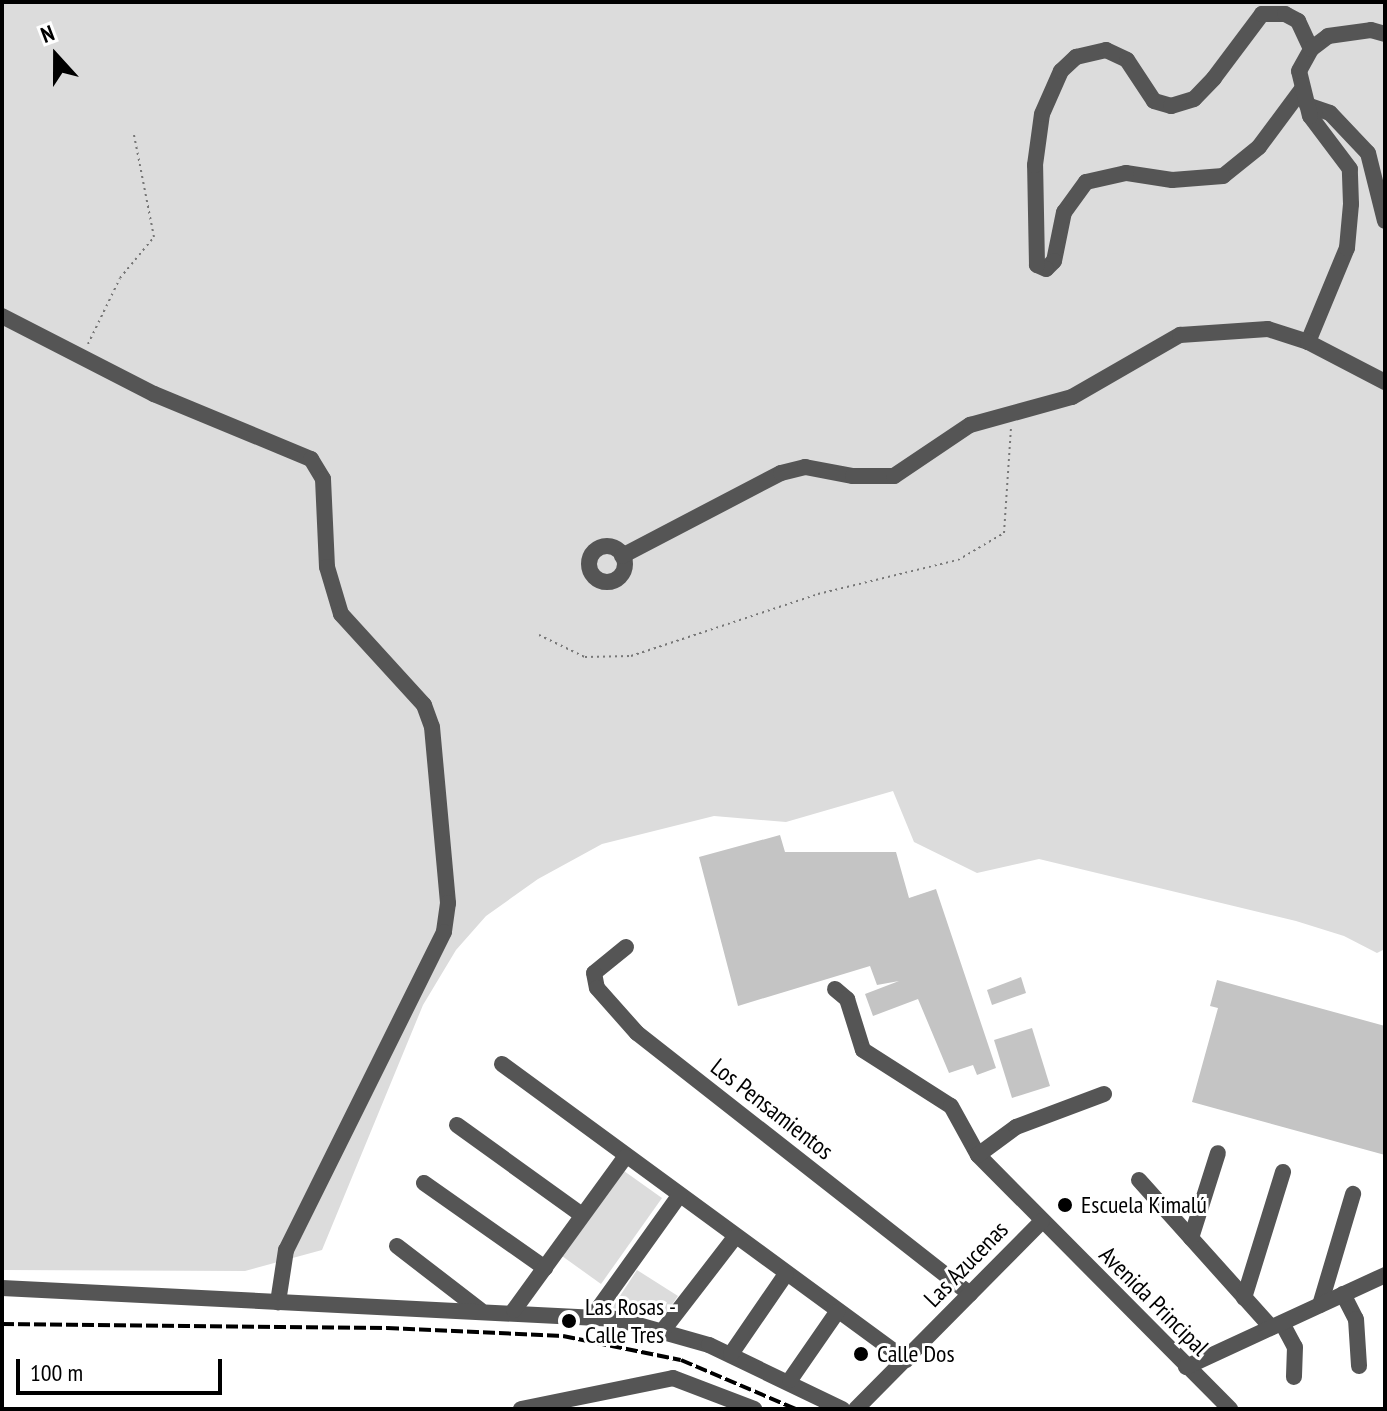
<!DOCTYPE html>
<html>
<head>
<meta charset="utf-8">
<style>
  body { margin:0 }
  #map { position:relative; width:1387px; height:1411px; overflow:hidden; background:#fff; font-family:"PT Sans Narrow",sans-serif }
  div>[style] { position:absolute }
  .green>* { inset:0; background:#dcdcdc }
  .building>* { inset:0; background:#c4c4c4 }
  .path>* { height:2px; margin-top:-1px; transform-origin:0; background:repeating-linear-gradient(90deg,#777 0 2px,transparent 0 6px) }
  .minor>* { height:16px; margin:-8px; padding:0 8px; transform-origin:8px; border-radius:8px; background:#555 }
  .minor>.ring { margin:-8px; padding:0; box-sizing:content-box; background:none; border:16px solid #555; border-radius:50% }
  .rail>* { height:4px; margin-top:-2px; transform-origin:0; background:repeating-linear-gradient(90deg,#000 0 12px,transparent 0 16px) }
  .dots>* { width:22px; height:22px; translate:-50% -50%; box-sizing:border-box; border:4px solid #fff; border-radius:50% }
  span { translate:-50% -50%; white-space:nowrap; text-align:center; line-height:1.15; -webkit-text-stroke:6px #fff; paint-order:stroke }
  .street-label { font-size:24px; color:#000 }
  .poi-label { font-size:24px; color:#000 }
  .left { translate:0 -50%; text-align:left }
  .frame { position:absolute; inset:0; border:4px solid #000; pointer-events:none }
  .north { position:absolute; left:16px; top:16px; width:80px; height:80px; -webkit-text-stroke:6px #fff; paint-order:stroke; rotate:339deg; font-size:22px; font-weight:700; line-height:32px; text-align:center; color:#000 }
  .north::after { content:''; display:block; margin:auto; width:28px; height:36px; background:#000; clip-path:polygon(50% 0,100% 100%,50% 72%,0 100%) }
  .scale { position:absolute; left:16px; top:1359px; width:206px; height:36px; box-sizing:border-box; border:4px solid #000; border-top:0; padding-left:10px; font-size:24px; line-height:28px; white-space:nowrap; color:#000; -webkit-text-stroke:6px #fff; paint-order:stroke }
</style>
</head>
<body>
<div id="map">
  <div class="green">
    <i style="clip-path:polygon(2px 2px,1385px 2px,1385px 949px,1377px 953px,1344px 936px,1296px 921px,1039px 859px,977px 873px,914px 842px,893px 791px,786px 822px,714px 816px,602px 844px,538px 879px,486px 916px,456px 950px,423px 1005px,322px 1250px,245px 1271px,2px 1270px)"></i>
    <i style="clip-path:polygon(624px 1171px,662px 1198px,601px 1284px,562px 1256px)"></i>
    <i style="clip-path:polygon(637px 1270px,678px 1296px,664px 1316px,612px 1308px)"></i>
  </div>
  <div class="building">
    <i style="clip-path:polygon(780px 835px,785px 852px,896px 852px,909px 898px,936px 889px,996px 1068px,977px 1075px,973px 1065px,949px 1073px,918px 999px,873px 1016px,865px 994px,899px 981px,877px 985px,870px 966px,738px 1006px,699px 857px)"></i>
    <i style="clip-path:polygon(1021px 977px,1026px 993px,992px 1005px,987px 990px)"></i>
    <i style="clip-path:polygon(1217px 980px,1385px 1026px,1385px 1155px,1192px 1102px,1218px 1008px,1210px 1006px)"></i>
    <i style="clip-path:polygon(1032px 1028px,1050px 1086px,1012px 1098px,994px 1040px)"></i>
  </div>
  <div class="path">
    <i style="left:88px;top:344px;width:73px;rotate:-64.1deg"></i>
    <i style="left:120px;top:278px;width:53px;rotate:-50.3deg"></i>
    <i style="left:154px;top:237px;width:104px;rotate:-101.1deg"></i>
    <i style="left:539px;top:635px;width:51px;rotate:25.6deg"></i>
    <i style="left:585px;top:657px;width:46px;rotate:-1.2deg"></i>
    <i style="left:631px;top:656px;width:197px;rotate:-18.3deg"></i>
    <i style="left:818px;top:594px;width:144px;rotate:-13.7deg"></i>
    <i style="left:958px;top:560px;width:53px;rotate:-30.4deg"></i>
    <i style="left:1004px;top:533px;width:105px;rotate:-86.2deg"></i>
  </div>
  <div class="minor">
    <i style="left:1302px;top:89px;width:72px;rotate:126.6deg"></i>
    <i style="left:1259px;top:147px;width:46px;rotate:141.1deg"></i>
    <i style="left:1223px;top:176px;width:51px;rotate:175.5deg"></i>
    <i style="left:1172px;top:180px;width:47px;rotate:-171.3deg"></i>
    <i style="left:1126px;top:173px;width:41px;rotate:167.3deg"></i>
    <i style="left:1086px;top:182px;width:37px;rotate:126deg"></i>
    <i style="left:1064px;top:212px;width:50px;rotate:101.5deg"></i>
    <i style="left:1054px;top:261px;width:11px;rotate:135deg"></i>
    <i style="left:1046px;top:269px;width:10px;rotate:-156deg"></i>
    <i style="left:1037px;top:265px;width:100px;rotate:-91.1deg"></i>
    <i style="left:1035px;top:165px;width:51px;rotate:-82.2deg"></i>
    <i style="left:1042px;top:114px;width:47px;rotate:-66.2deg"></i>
    <i style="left:1061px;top:71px;width:21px;rotate:-43deg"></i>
    <i style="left:1076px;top:57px;width:31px;rotate:-13deg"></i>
    <i style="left:1106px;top:50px;width:23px;rotate:25deg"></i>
    <i style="left:1127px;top:60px;width:49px;rotate:56.6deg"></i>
    <i style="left:1154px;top:101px;width:18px;rotate:16deg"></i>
    <i style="left:1171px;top:106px;width:24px;rotate:-17deg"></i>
    <i style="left:1194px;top:99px;width:29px;rotate:-46deg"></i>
    <i style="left:1214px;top:78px;width:80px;rotate:-53.1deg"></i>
    <i style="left:1262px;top:14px;width:23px"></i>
    <i style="left:1285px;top:14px;width:15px;rotate:28deg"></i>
    <i style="left:1298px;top:21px;width:31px;rotate:65deg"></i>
    <i style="left:1307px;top:105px;width:24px;rotate:19deg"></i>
    <i style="left:1330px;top:113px;width:55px;rotate:46.5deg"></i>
    <i style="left:1368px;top:153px;width:70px;rotate:76deg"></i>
    <i style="left:2px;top:316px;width:171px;rotate:27.2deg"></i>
    <i style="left:154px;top:394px;width:170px;rotate:22.5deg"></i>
    <i style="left:311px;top:459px;width:23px;rotate:59deg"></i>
    <i style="left:323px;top:479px;width:88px;rotate:87.4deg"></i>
    <i style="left:327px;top:567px;width:49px;rotate:73.4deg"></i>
    <i style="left:341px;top:614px;width:123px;rotate:47.6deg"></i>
    <i style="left:424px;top:705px;width:23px;rotate:70deg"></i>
    <i style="left:432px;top:727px;width:177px;rotate:84.8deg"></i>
    <i style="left:448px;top:903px;width:29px;rotate:98deg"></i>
    <i style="left:444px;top:932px;width:355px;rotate:116.4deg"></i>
    <i style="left:286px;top:1250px;width:53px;rotate:98.7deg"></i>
    <i style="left:1308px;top:342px;width:102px;rotate:-67.5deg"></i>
    <i style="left:1347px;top:248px;width:44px;rotate:-84.8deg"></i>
    <i style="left:1351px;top:204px;width:35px;rotate:-92deg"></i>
    <i style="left:1350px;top:169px;width:66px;rotate:-127deg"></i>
    <i style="left:1310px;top:116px;width:46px;rotate:-103.7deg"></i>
    <i style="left:1299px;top:71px;width:25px;rotate:-61deg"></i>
    <i style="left:1311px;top:49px;width:21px;rotate:-37deg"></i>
    <i style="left:1328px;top:36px;width:43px;rotate:-7.9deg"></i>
    <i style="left:1371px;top:30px;width:15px;rotate:16deg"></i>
    <i class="ring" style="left:589px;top:546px;width:20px;height:20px"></i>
    <i style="left:622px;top:556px;width:179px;rotate:-27.6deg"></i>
    <i style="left:781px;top:473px;width:25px;rotate:-14deg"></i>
    <i style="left:805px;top:467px;width:49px;rotate:10.6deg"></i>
    <i style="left:853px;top:476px;width:41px"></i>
    <i style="left:894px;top:476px;width:92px;rotate:-33.9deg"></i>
    <i style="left:970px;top:425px;width:106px;rotate:-15.4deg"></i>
    <i style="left:1072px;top:397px;width:125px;rotate:-29.9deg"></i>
    <i style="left:1180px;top:335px;width:88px;rotate:-3.9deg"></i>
    <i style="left:1268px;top:329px;width:42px;rotate:18deg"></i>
    <i style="left:1308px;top:342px;width:87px;rotate:27.5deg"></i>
    <i style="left:626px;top:947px;width:41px;rotate:140.9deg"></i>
    <i style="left:594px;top:973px;width:15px;rotate:79deg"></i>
    <i style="left:597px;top:988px;width:60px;rotate:48.4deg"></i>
    <i style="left:637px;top:1033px;width:423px;rotate:38.1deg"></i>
    <i style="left:835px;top:989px;width:16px;rotate:40deg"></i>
    <i style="left:847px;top:999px;width:53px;rotate:72.6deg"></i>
    <i style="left:863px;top:1050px;width:104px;rotate:32.5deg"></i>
    <i style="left:951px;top:1106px;width:56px;rotate:61.1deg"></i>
    <i style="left:978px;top:1155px;width:358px;rotate:45.2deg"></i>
    <i style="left:502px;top:1064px;width:501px;rotate:36.23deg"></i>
    <i style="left:457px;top:1125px;width:154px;rotate:35.8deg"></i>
    <i style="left:978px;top:1155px;width:47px;rotate:-36.4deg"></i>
    <i style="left:1016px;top:1127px;width:94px;rotate:-20.6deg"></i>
    <i style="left:1139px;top:1180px;width:198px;rotate:48.1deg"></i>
    <i style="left:424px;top:1183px;width:148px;rotate:35.1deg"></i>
    <i style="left:1191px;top:1238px;width:89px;rotate:-72.4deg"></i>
    <i style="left:397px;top:1246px;width:105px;rotate:37.6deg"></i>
    <i style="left:2px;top:1288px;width:616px;rotate:2.89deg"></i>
    <i style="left:617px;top:1319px;width:96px;rotate:15.8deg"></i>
    <i style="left:709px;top:1345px;width:148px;rotate:25.7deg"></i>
    <i style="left:1343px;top:1294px;width:28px;rotate:63deg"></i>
    <i style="left:1356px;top:1319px;width:47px;rotate:86.3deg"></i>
    <i style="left:1244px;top:1298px;width:132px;rotate:-72.8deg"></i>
    <i style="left:1320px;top:1305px;width:116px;rotate:-73.4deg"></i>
    <i style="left:514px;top:1310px;width:189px;rotate:-54deg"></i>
    <i style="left:593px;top:1316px;width:148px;rotate:-54.4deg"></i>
    <i style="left:1282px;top:1323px;width:27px;rotate:62deg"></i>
    <i style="left:1295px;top:1347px;width:30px;rotate:92deg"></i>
    <i style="left:664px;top:1329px;width:116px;rotate:-52.3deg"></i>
    <i style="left:731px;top:1354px;width:97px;rotate:-55.5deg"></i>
    <i style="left:1186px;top:1367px;width:219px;rotate:-24.8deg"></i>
    <i style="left:790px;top:1380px;width:83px;rotate:-55.3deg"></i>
    <i style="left:521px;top:1409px;width:155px;rotate:-11.5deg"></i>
    <i style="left:673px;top:1378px;width:87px;rotate:20.9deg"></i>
    <i style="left:856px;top:1409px;width:264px;rotate:-45.3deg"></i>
  </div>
  <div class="rail">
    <i style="left:2px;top:1324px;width:385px;rotate:0.6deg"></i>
    <i style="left:387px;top:1328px;width:176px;rotate:2.6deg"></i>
    <i style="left:563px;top:1336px;width:120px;rotate:11.5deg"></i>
    <i style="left:681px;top:1360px;width:125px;rotate:23.1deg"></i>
  </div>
  <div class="dots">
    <i style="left:1065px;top:1205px;background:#000"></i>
    <i style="left:569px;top:1321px;background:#000"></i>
    <i style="left:861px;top:1354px;background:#000"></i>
  </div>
  <div class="street-label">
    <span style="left:772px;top:1109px;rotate:38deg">Los Pensamientos</span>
    <span style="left:966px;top:1264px;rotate:-46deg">Las Azucenas</span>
    <span style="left:1154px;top:1301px;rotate:45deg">Avenida Principal</span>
  </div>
  <div class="poi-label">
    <span class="left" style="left:1081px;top:1205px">Escuela Kimalú</span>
    <span class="left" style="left:585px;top:1321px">Las Rosas -<br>Calle Tres</span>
    <span class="left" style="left:877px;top:1354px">Calle Dos</span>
  </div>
  <div class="frame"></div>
  <div class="north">N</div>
  <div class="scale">100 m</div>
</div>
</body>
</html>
